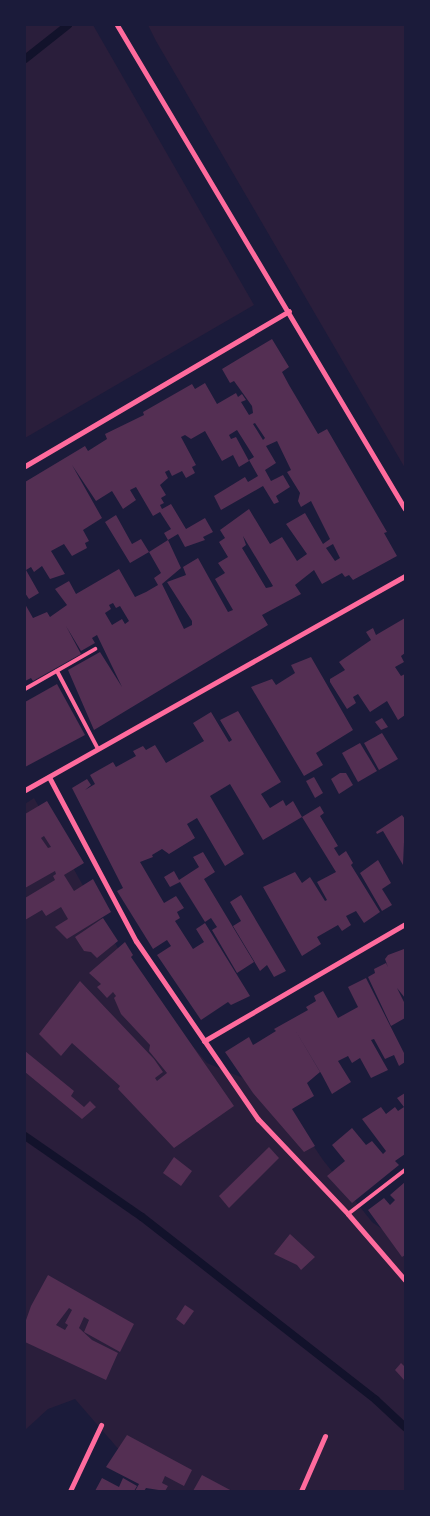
<!DOCTYPE html>
<html>
<head>
<meta charset="utf-8">
<style>
  body { margin:0 }
  #map { position:relative; width:430px; height:1516px; overflow:hidden; background:#1b1b3a; font-family:"Alegreya Sans",sans-serif }
  div>[style] { position:absolute }
  .green>* { inset:0; background:#2a1e3b }
  .stream>* { height:8px; margin:-4px; padding:0 4px; transform-origin:4px; border-radius:4px; background:#12122b }
  .building>* { inset:0; background:#542f53 }
  .service>* { height:4px; margin:-2px; padding:0 2px; transform-origin:2px; border-radius:2px; background:#ff6b9d }
  .minor>* { height:5px; margin:-2.5px; padding:0 2.5px; transform-origin:2.5px; border-radius:2.5px; background:#ff6b9d }
  span { translate:-50% -50%; white-space:nowrap; text-align:center; line-height:1.15; -webkit-text-stroke:4.5px #1b1b3a; paint-order:stroke }
  .frame { position:absolute; inset:0; border:26px solid #1b1b3a; pointer-events:none }
</style>
</head>
<body>
<div id="map">
  <div class="green">
    <i style="clip-path:polygon(25px 25px,93px 25px,254px 305px,25px 438px)"></i>
    <i style="clip-path:polygon(148px 25px,405px 25px,405px 468px,156px 41px)"></i>
    <i style="clip-path:polygon(34px 798px,133px 975px,207px 1063px,243px 1078px,296px 1120px,323px 1160px,372px 1222px,405px 1245px,405px 1491px,166px 1491px,134px 1467px,75px 1399px,48px 1409px,25px 1430px,25px 804px)"></i>
  </div>
  <div class="stream">
    <i style="left:25px;top:59px;width:55px;rotate:-38.3deg"></i>
    <i style="left:25px;top:1136px;width:142px;rotate:34.7deg"></i>
    <i style="left:142px;top:1217px;width:297px;rotate:38deg"></i>
    <i style="left:376px;top:1400px;width:40px;rotate:43deg"></i>
  </div>
  <div class="building">
    <i style="clip-path:polygon(evenodd,272px 339px,289px 367px,282px 372px,289px 385px,318px 434px,327px 429px,387px 532px,384px 533px,397px 556px,353px 580px,349px 575px,345px 577px,342px 573px,322px 584px,314px 570px,295px 585px,301px 594px,262px 615px,268px 625px,94px 730px,68px 670px,100px 652px,122px 687px,97px 635px,92px 638px,95px 643px,81px 651px,66px 626px,81px 654px,33px 681px,31px 678px,25px 681px,25px 604px,33px 618px,47px 612px,50px 617px,67px 605px,55px 589px,69px 581px,76px 594px,119px 569px,135px 597px,146px 592px,158px 585px,154px 578px,161px 573px,149px 552px,168px 540px,181px 568px,162px 584px,184px 629px,192px 625px,192px 621px,167px 582px,186px 575px,183px 567px,198px 558px,228px 612px,233px 610px,215px 579px,225px 573px,218px 563px,228px 557px,219px 542px,225px 538px,220px 530px,249px 509px,270px 544px,282px 537px,297px 561px,307px 554px,286px 524px,305px 513px,323px 544px,330px 539px,311px 501px,301px 507px,298px 501px,300px 493px,287px 472px,291px 470px,277px 441px,266px 446px,276px 463px,265px 470px,271px 481px,283px 475px,290px 487px,276px 496px,279px 502px,274px 504px,263px 486px,221px 510px,214px 496px,245px 477px,248px 482px,258px 476px,249px 460px,254px 457px,237px 430px,229px 435px,231px 439px,236px 437px,249px 461px,239px 467px,233px 455px,222px 461px,205px 431px,191px 439px,185px 435px,181px 437px,196px 465px,192px 467px,195px 473px,186px 478px,182px 471px,172px 476px,169px 470px,165px 472px,168px 478px,160px 485px,166px 495px,161px 498px,164px 503px,160px 505px,162px 509px,171px 504px,186px 529px,205px 518px,213px 532px,203px 537px,205px 540px,185px 547px,178px 534px,168px 540px,164px 533px,171px 529px,160px 512px,153px 516px,136px 487px,130px 490px,136px 500px,123px 509px,112px 491px,96px 501px,72px 465px,102px 518px,83px 530px,89px 541px,85px 543px,87px 548px,72px 556px,64px 544px,51px 551px,65px 574px,50px 579px,42px 566px,34px 572px,31px 567px,26px 570px,39px 593px,29px 599px,25px 593px,25px 482px,85px 446px,88px 451px,107px 439px,105px 434px,144px 415px,143px 412px,192px 384px,195px 389px,205px 383px,217px 404px,236px 393px,238px 397px,242px 394px,246px 400px,241px 402px,249px 415px,253px 413px,252px 406px,234px 381px,230px 383px,222px 369px,272px 339px,255px 423px,265px 438px,263px 440px,253px 424px,255px 423px,272px 339px,243px 536px,273px 586px,271px 587px,266px 588px,242px 548px,246px 545px,243px 536px,272px 339px,333px 544px,340px 558px,335px 561px,326px 548px,333px 544px,272px 339px,113px 603px,116px 608px,120px 606px,129px 621px,125px 624px,122px 619px,112px 625px,105px 613px,111px 609px,109px 605px,113px 603px)"></i>
    <i style="clip-path:polygon(116px 515px,132px 544px,141px 539px,149px 552px,130px 563px,105px 522px)"></i>
    <i style="clip-path:polygon(405px 618px,405px 653px,401px 656px,404px 662px,395px 667px,401px 676px,405px 674px,405px 715px,398px 720px,387px 701px,370px 712px,358px 694px,353px 697px,356px 703px,347px 709px,330px 682px,330px 679px,345px 670px,339px 662px,371px 640px,366px 632px,373px 628px,376px 635px)"></i>
    <i style="clip-path:polygon(311px 657px,353px 730px,316px 753px,323px 765px,304px 776px,251px 687px,272px 679px,276px 685px,295px 673px,291px 665px)"></i>
    <i style="clip-path:polygon(57px 684px,85px 735px,25px 767px,25px 702px)"></i>
    <i style="clip-path:polygon(238px 711px,281px 782px,261px 794px,270px 808px,283px 800px,286px 806px,293px 801px,302px 817px,263px 840px,230px 784px,210px 796px,244px 854px,225px 866px,197px 818px,187px 824px,195px 838px,169px 854px,162px 849px,152px 855px,153px 857px,140px 862px,164px 903px,176px 896px,184px 908px,177px 912px,180px 918px,175px 921px,193px 949px,204px 942px,196px 929px,205px 923px,250px 996px,231px 1005px,228px 1002px,201px 1020px,157px 955px,171px 946px,167px 940px,153px 949px,117px 891px,123px 888px,72px 788px,87px 779px,91px 785px,85px 790px,95px 784px,90px 775px,113px 762px,116px 767px,136px 756px,133px 751px,143px 746px,146px 750px,155px 745px,166px 763px,204px 741px,193px 723px,211px 712px,229px 742px,232px 740px,220px 720px)"></i>
    <i style="clip-path:polygon(382px 718px,388px 727px,381px 730px,375px 722px)"></i>
    <i style="clip-path:polygon(382px 733px,398px 759px,379px 770px,364px 743px)"></i>
    <i style="clip-path:polygon(360px 743px,377px 771px,358px 782px,342px 753px)"></i>
    <i style="clip-path:polygon(340px 773px,346px 773px,353px 785px,339px 794px,331px 779px)"></i>
    <i style="clip-path:polygon(314px 777px,323px 793px,315px 798px,306px 781px)"></i>
    <i style="clip-path:polygon(evenodd,47px 801px,84px 863px,64px 875px,74px 891px,93px 879px,111px 912px,67px 939px,55px 927px,68px 919px,61px 907px,46px 916px,42px 910px,25px 920px,25px 898px,55px 880px,53px 876px,56px 874px,55px 871px,25px 888px,25px 814px,47px 801px,44px 836px,51px 847px,48px 848px,41px 838px,44px 836px)"></i>
    <i style="clip-path:polygon(320px 806px,324px 813px,320px 816px,338px 846px,334px 848px,339px 856px,346px 851px,353px 863px,351px 865px,380px 912px,364px 923px,356px 911px,346px 916px,351px 925px,342px 931px,338px 925px,317px 937px,321px 944px,302px 956px,263px 887px,295px 872px,302px 883px,310px 877px,325px 901px,327px 900px,317px 882px,336px 872px,302px 817px)"></i>
    <i style="clip-path:polygon(402px 815px,405px 819px,403px 865px,383px 831px,377px 834px,376px 832px)"></i>
    <i style="clip-path:polygon(203px 852px,215px 872px,204px 879px,254px 962px,237px 973px,212px 930px,217px 927px,211px 918px,205px 922px,180px 882px,170px 887px,164px 877px,174px 871px,179px 880px,199px 867px,193px 857px)"></i>
    <i style="clip-path:polygon(378px 860px,391px 883px,382px 889px,392px 905px,382px 911px,360px 873px)"></i>
    <i style="clip-path:polygon(241px 895px,286px 971px,274px 977px,267px 965px,260px 971px,233px 926px,241px 921px,230px 902px)"></i>
    <i style="clip-path:polygon(103px 918px,118px 941px,97px 958px,91px 952px,84px 951px,75px 937px)"></i>
    <i style="clip-path:polygon(125px 942px,133px 955px,131px 957px,234px 1106px,174px 1148px,118px 1089px,120px 1086px,72px 1043px,61px 1056px,39px 1034px,80px 981px,154px 1059px,163px 1072px,155px 1078px,157px 1081px,167px 1073px,149px 1051px,150px 1045px,121px 1014px,114px 998px,116px 996px,113px 992px,107px 998px,97px 987px,101px 984px,89px 973px)"></i>
    <i style="clip-path:polygon(405px 944px,405px 998px,397px 988px,405px 1004px,405px 1018px,391px 1026px,368px 977px,375px 973px,374px 969px,386px 963px,388px 967px,385px 959px,388px 955px,404px 949px)"></i>
    <i style="clip-path:polygon(366px 978px,405px 1055px,405px 1062px,399px 1066px,394px 1055px,385px 1059px,374px 1039px,371px 1040px,388px 1070px,371px 1078px,360px 1058px,352px 1063px,348px 1056px,338px 1061px,351px 1082px,332px 1094px,322px 1075px,294px 1028px,320px 1072px,307px 1083px,314px 1096px,292px 1109px,315px 1146px,304px 1152px,253px 1093px,225px 1052px,249px 1037px,253px 1045px,276px 1031px,274px 1029px,308px 1010px,306px 1007px,316px 1001px,314px 996px,323px 991px,338px 1018px,358px 1007px,348px 987px)"></i>
    <i style="clip-path:polygon(25px 1051px,74px 1091px,71px 1096px,84px 1107px,90px 1101px,96px 1107px,82px 1119px,25px 1072px)"></i>
    <i style="clip-path:polygon(405px 1093px,405px 1154px,395px 1161px,399px 1165px,352px 1203px,327px 1176px,345px 1161px,332px 1145px,352px 1128px,366px 1145px,372px 1141px,383px 1154px,386px 1151px,362px 1119px,381px 1107px,386px 1114px,395px 1107px,398px 1111px,404px 1107px,397px 1098px)"></i>
    <i style="clip-path:polygon(269px 1147px,279px 1158px,229px 1208px,219px 1196px)"></i>
    <i style="clip-path:polygon(174px 1157px,192px 1171px,181px 1186px,163px 1173px)"></i>
    <i style="clip-path:polygon(405px 1182px,405px 1255px,402px 1257px,368px 1210px,384px 1198px,390px 1205px,395px 1200px,390px 1195px)"></i>
    <i style="clip-path:polygon(290px 1234px,315px 1257px,301px 1270px,297px 1265px,274px 1254px)"></i>
    <i style="clip-path:polygon(evenodd,48px 1275px,134px 1324px,120px 1352px,84px 1332px,89px 1320px,84px 1317px,79px 1328px,92px 1340px,118px 1353px,106px 1380px,25px 1342px,25px 1323px,31px 1306px,48px 1275px,69px 1308px,72px 1310px,65px 1323px,68px 1325px,65px 1330px,56px 1325px,69px 1308px)"></i>
    <i style="clip-path:polygon(185px 1305px,194px 1311px,184px 1325px,176px 1319px)"></i>
    <i style="clip-path:polygon(401px 1363px,405px 1367px,405px 1381px,395px 1370px)"></i>
    <i style="clip-path:polygon(127px 1435px,192px 1470px,184px 1486px,165px 1476px,162px 1483px,168px 1486px,165px 1491px,146px 1488px,144px 1491px,135px 1491px,139px 1484px,106px 1467px)"></i>
    <i style="clip-path:polygon(202px 1475px,232px 1491px,193px 1491px)"></i>
    <i style="clip-path:polygon(102px 1478px,119px 1487px,123px 1478px,137px 1486px,134px 1491px,95px 1491px)"></i>
  </div>
  <div class="service">
    <i style="left:57px;top:671px;width:88px;rotate:62.3deg"></i>
    <i style="left:25px;top:689px;width:81px;rotate:-29.7deg"></i>
    <i style="left:348px;top:1214px;width:72px;rotate:-37.7deg"></i>
  </div>
  <div class="minor">
    <i style="left:117px;top:25px;width:563px;rotate:59.25deg"></i>
    <i style="left:25px;top:466px;width:306px;rotate:-30.4deg"></i>
    <i style="left:49px;top:777px;width:186px;rotate:62.1deg"></i>
    <i style="left:136px;top:941px;width:216px;rotate:55.6deg"></i>
    <i style="left:258px;top:1119px;width:131px;rotate:46.5deg"></i>
    <i style="left:348px;top:1214px;width:87px;rotate:49.2deg"></i>
    <i style="left:25px;top:790px;width:436px;rotate:-29.4deg"></i>
    <i style="left:204px;top:1041px;width:233px;rotate:-30.2deg"></i>
    <i style="left:70px;top:1491px;width:73px;rotate:-64.8deg"></i>
    <i style="left:301px;top:1491px;width:60px;rotate:-66.4deg"></i>
  </div>
  <div class="frame"></div>
</div>
</body>
</html>
